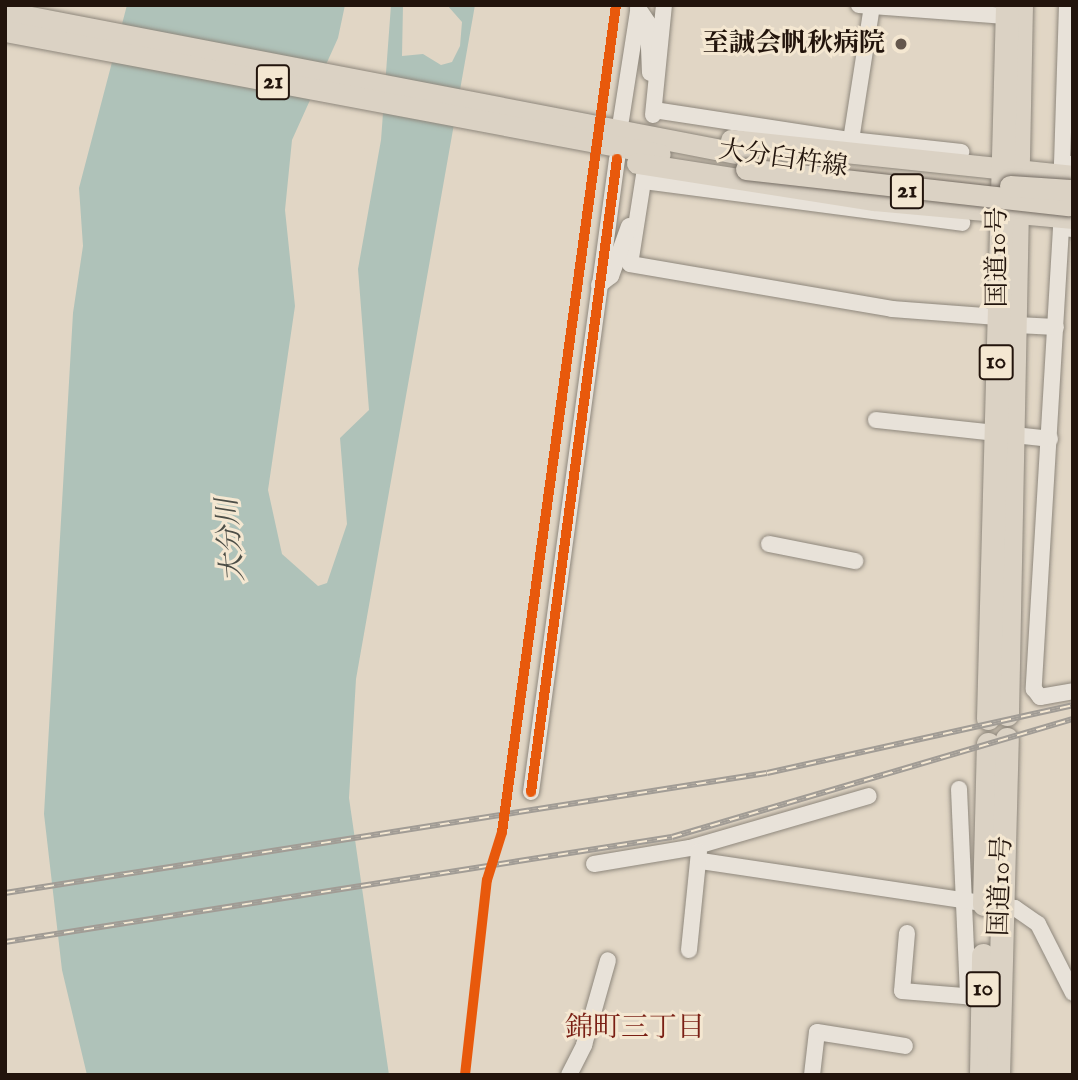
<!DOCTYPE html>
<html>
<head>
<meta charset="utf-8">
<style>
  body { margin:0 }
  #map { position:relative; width:1078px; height:1080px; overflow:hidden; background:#e1d6c5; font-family:"IM FELL English","Noto Serif JP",serif }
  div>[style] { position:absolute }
  .water>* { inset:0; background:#afc2b9 }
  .roads { filter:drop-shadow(0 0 2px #8e877c) drop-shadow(0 0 2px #8e877c) }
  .minor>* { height:16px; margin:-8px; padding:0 8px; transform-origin:8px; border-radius:8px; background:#e8e2d9 }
  .major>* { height:21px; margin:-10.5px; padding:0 10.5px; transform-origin:10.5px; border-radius:10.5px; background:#dbd2c4 }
  .highway>* { height:23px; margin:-11.5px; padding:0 11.5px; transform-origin:11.5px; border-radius:11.5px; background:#dbd2c4 }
  .rail>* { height:6px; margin-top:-3px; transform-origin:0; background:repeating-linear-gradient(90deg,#f4e7d1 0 10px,#a19c95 0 20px); box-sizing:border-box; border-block:2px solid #a19c95 }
  .bridges { filter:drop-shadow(0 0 2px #746c63) drop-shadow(0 0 2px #746c63) }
  .major-bridge>* { height:21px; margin:-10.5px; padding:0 10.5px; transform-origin:10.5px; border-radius:10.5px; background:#dbd2c4 }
  .cycleway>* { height:10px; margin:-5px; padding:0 5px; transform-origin:5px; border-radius:5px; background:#e8590c }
  .dots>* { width:19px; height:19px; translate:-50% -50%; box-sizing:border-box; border:4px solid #f4e7d1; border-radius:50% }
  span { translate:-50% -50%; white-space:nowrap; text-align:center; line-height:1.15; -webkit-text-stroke:6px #f4e7d1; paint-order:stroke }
  .shield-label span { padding:2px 5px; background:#f4e7d1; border:2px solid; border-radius:5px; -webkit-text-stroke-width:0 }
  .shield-label { font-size:24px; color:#22140c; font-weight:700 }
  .poi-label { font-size:26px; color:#22140c; font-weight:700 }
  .right { translate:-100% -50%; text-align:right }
  .street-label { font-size:26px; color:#22140c }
  .water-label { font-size:28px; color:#4c4e47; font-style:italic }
  .neighbourhood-label { font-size:28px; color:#7a1f14 }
  .frame { position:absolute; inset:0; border:7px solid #22140c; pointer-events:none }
</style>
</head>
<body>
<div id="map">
  <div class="water">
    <i style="clip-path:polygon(127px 5px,345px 5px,338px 38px,292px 140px,285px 210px,295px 306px,268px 490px,282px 554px,318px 586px,327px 583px,347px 524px,340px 438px,369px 410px,358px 269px,381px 140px,391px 5px,403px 5px,402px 56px,423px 54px,441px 65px,452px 62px,460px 46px,462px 22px,447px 5px,475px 5px,356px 679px,349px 798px,389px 1075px,87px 1075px,62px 970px,44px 814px,73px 313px,83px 246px,79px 188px)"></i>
  </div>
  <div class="roads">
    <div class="minor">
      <i style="left:859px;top:5px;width:147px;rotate:4.3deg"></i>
      <i style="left:1067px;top:5px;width:159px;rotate:91.8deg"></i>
      <i style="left:1062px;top:164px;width:11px"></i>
      <i style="left:872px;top:6px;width:136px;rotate:98.9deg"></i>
      <i style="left:851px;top:140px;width:111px;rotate:6.2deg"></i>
      <i style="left:638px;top:8px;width:18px;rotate:56deg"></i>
      <i style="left:648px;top:23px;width:50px;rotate:87.7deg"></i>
      <i style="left:654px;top:110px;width:199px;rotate:8.7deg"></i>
      <i style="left:851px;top:140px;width:8px;rotate:60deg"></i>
      <i style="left:653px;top:115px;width:111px;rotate:-84.3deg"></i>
      <i style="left:621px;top:120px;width:116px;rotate:-81.1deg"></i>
      <i style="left:644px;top:175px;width:90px;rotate:98.9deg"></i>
      <i style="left:630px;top:264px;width:266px;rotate:9.7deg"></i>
      <i style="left:892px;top:309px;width:106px;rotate:4.3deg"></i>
      <i style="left:644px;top:181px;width:321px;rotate:7.5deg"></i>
      <i style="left:1073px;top:229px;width:12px;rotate:-175deg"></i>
      <i style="left:1061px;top:228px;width:462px;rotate:93.4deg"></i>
      <i style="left:1034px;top:689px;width:10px;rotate:53deg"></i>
      <i style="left:1040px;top:697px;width:34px;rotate:-10deg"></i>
      <i style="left:599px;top:285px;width:15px;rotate:-37deg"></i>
      <i style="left:611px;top:276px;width:53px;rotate:-70.2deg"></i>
      <i style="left:1017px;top:325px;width:39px;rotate:3deg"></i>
      <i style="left:876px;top:420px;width:175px;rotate:6.2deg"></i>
      <i style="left:769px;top:544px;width:88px;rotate:11.2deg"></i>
      <i style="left:959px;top:789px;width:208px;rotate:87.5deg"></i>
      <i style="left:531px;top:792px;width:639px;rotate:-82.26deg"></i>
      <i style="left:701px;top:861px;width:317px;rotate:8.5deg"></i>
      <i style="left:1015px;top:908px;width:28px;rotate:35deg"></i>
      <i style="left:1038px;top:924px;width:77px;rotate:63.1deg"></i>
      <i style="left:594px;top:864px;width:97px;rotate:-9.5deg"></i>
      <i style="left:690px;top:848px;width:186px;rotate:-16.2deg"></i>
      <i style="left:907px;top:933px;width:58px;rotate:94.9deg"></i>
      <i style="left:902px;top:991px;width:74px;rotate:4.6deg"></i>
      <i style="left:689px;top:950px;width:99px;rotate:-84.2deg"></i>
      <i style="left:569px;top:1075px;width:34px;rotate:-63deg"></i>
      <i style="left:584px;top:1045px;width:88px;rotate:-74.2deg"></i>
      <i style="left:812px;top:1075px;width:43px;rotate:-83.4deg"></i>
      <i style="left:817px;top:1032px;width:89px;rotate:9deg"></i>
    </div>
    <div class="major">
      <i style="left:5px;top:12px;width:756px;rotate:10.91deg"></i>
      <i style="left:5px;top:31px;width:666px;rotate:10.64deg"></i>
      <i style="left:731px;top:140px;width:344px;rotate:6deg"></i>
      <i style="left:637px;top:163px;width:240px;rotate:8.9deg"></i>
      <i style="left:874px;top:200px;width:200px;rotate:5.2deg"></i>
    </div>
    <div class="highway">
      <i style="left:1007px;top:714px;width:709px;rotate:-88.87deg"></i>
      <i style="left:988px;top:718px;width:713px;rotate:-88.47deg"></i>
      <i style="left:984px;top:904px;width:160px;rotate:-88.6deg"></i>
      <i style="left:981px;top:1075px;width:120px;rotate:-89deg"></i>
      <i style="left:998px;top:1075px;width:336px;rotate:-88.5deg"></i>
    </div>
  </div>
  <div class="rail">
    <i style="left:5px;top:893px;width:771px;rotate:-8.95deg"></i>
    <i style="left:767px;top:773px;width:313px;rotate:-12.5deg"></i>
    <i style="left:5px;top:942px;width:675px;rotate:-8.95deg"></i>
    <i style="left:672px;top:837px;width:418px;rotate:-16.4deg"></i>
  </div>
  <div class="bridges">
    <div class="major-bridge">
      <i style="left:746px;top:169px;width:325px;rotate:6.4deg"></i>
      <i style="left:1010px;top:186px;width:60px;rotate:3.8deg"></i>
    </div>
  </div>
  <div class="cycleway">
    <i style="left:531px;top:792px;width:639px;rotate:-82.26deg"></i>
    <i style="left:465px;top:1075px;width:196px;rotate:-83.6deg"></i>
    <i style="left:487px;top:880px;width:50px;rotate:-72.6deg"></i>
    <i style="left:502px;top:832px;width:835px;rotate:-82.15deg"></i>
  </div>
  <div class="dots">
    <i style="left:901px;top:44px;background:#65584d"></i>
  </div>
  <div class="shield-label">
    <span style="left:273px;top:82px">21</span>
    <span style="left:907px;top:191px">21</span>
    <span style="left:996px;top:362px">10</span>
    <span style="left:983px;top:989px">10</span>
  </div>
  <div class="poi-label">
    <span class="right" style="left:885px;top:44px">至誠会帆秋病院</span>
  </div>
  <div class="street-label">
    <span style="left:783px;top:159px;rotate:8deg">大分臼杵線</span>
    <span style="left:998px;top:257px;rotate:-90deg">国道10号</span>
    <span style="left:1001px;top:886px;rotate:-88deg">国道10号</span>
  </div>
  <div class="water-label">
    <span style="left:232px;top:540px;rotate:-95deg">大分川</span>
  </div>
  <div class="neighbourhood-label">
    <span style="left:635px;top:1029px">錦町三丁目</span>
  </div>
  <div class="frame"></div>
</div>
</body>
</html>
